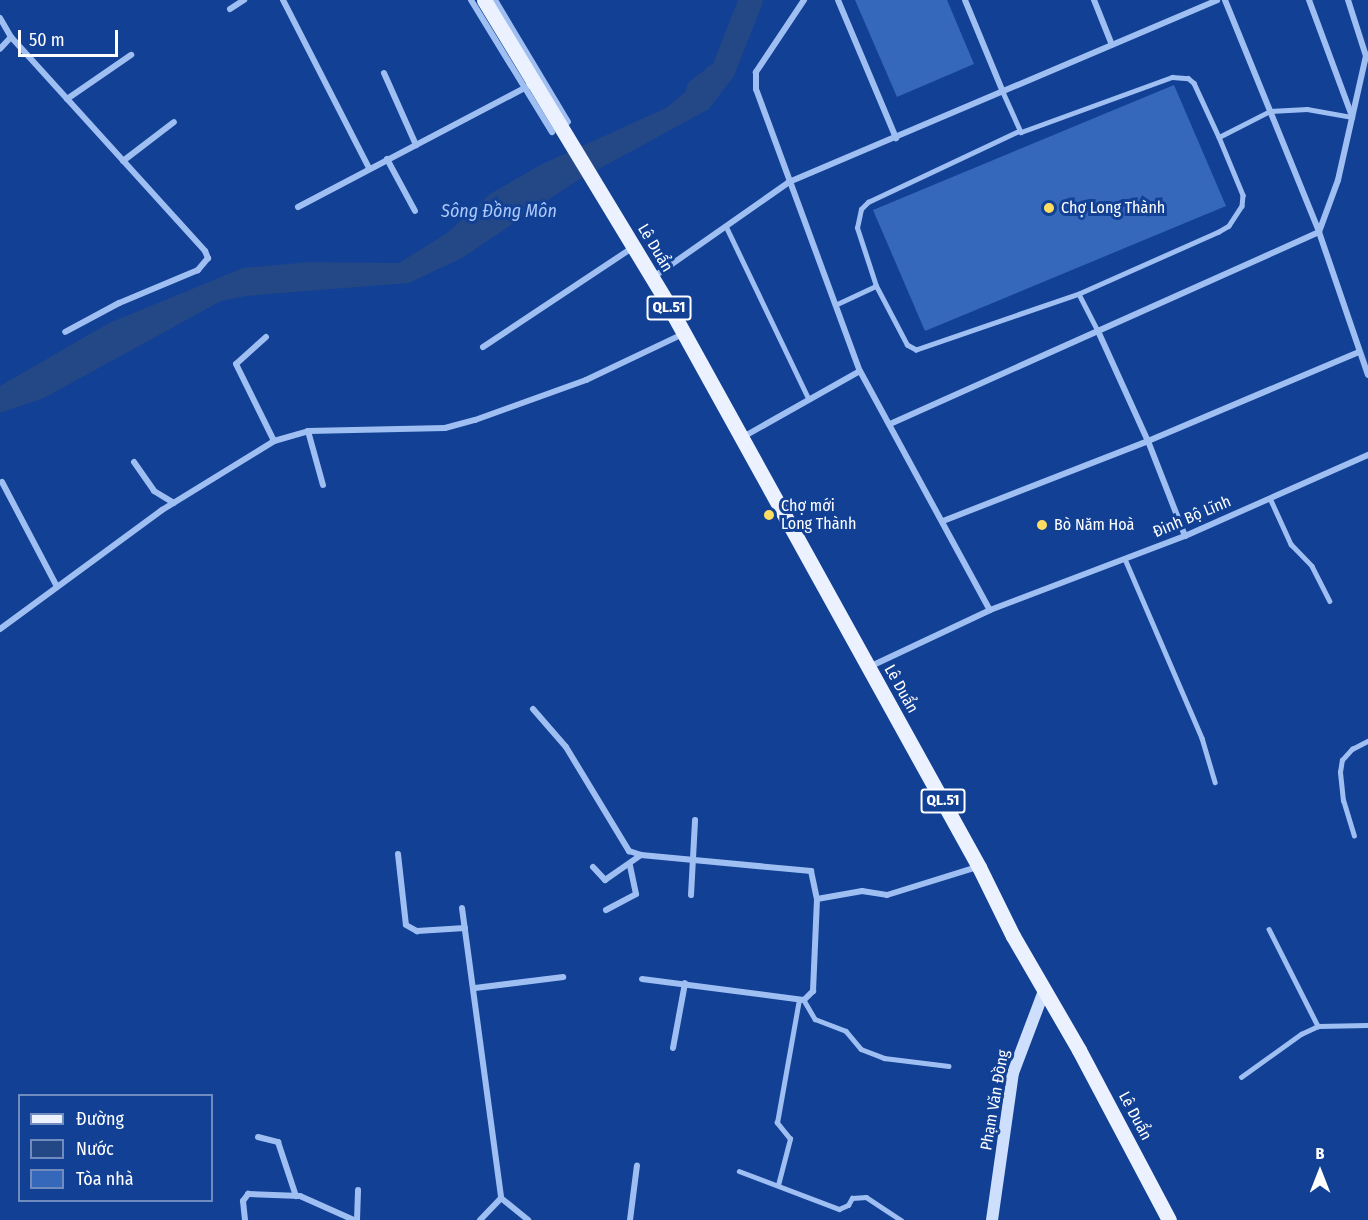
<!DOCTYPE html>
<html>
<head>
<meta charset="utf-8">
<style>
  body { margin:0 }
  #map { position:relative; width:1368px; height:1220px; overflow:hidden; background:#114094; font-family:"Fira Sans Condensed",sans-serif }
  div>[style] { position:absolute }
  .water>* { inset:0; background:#244786 }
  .river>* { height:24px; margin:-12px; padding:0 12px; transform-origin:12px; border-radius:12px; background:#244786 }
  .building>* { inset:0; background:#3567bb }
  .lane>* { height:4.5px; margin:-2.25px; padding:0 2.25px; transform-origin:2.25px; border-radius:2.25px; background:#9fbff3 }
  .street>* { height:6px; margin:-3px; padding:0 3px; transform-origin:3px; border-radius:3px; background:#9fbff3 }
  .secondary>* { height:12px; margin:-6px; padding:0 6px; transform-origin:6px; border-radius:6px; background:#cedffd }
  .primary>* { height:15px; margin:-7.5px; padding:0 7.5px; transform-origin:7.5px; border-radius:7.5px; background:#ebf1ff }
  .dots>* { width:16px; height:16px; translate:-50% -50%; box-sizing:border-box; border:3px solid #114094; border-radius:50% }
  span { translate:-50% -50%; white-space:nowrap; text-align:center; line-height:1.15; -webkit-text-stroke:6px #114094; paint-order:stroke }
  .shield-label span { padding:2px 4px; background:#114094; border:2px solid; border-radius:4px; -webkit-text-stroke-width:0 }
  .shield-label { font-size:15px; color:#fff; font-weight:700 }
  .poi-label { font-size:16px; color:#fff }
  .left { translate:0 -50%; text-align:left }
  .street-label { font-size:16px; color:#fff }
  .water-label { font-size:18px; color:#abc9fa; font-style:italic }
  .legend { position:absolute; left:18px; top:1094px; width:195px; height:108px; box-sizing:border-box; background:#114094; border:2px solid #708cbf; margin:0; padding:8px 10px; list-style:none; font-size:18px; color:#fff }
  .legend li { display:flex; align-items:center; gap:12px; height:30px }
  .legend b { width:30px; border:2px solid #708cbf }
  .north { position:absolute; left:1290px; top:1142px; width:60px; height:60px; -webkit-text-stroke:4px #114094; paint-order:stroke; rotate:0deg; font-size:16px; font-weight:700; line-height:24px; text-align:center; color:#fff }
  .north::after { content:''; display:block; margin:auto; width:21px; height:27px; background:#fff; clip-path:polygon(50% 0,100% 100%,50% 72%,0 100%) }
  .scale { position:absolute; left:18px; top:30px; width:100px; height:27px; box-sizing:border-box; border:3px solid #fff; border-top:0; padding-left:8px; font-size:18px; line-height:21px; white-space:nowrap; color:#fff; -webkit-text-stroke:4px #114094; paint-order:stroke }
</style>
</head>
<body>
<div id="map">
  <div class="water">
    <i style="clip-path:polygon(708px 66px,734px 76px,709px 109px,575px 182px,462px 258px,409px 283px,246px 296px,221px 301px,44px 398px,0 413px,0 386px,109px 323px,243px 268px,309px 262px,399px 263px,447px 233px,490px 194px,540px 165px,666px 108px,695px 84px)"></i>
  </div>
  <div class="river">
    <i style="left:698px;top:90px;width:31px;rotate:-37deg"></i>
    <i style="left:723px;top:71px;width:76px;rotate:-68.5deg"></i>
  </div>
  <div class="building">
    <i style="clip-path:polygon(855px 0,947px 0,974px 64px,897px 97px)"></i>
    <i style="clip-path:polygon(1174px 85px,1226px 206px,925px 331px,873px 210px)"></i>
  </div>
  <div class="lane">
    <i style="left:1003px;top:92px;width:44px;rotate:65.8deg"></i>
    <i style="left:1021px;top:132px;width:161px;rotate:-20deg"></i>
    <i style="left:1172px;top:77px;width:16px;rotate:4deg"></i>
    <i style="left:1188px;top:78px;width:8px;rotate:40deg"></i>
    <i style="left:1194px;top:83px;width:60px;rotate:65.2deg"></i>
    <i style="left:1219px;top:137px;width:63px;rotate:67.5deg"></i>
    <i style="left:1243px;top:195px;width:11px;rotate:95deg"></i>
    <i style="left:1242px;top:206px;width:24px;rotate:123deg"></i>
    <i style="left:1229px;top:226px;width:12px;rotate:149deg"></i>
    <i style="left:1219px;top:232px;width:153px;rotate:156.1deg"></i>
    <i style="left:1079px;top:294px;width:172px;rotate:161deg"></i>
    <i style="left:916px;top:350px;width:10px;rotate:-151deg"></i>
    <i style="left:907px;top:345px;width:67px;rotate:-117.7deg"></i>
    <i style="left:876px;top:286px;width:61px;rotate:-108.1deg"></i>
    <i style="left:857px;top:228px;width:19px;rotate:-78deg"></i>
    <i style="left:861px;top:209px;width:10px;rotate:-45deg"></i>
    <i style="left:868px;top:202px;width:167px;rotate:-25.2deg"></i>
    <i style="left:1219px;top:137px;width:57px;rotate:-27deg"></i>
    <i style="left:1270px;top:111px;width:37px;rotate:-3deg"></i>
    <i style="left:1307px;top:109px;width:46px;rotate:10.1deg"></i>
    <i style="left:726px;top:226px;width:192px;rotate:64.4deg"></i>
    <i style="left:1079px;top:294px;width:42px;rotate:62.8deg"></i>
    <i style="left:835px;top:305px;width:45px;rotate:-24.9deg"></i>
    <i style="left:1270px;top:498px;width:51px;rotate:65.5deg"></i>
    <i style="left:1291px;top:544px;width:30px;rotate:46deg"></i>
    <i style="left:1312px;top:566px;width:39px;rotate:63deg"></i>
    <i style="left:1125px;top:559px;width:195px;rotate:66.7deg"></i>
    <i style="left:1202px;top:738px;width:46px;rotate:73.5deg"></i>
    <i style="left:1354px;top:836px;width:37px;rotate:-107deg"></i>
    <i style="left:1343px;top:801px;width:29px;rotate:-96deg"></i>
    <i style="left:1340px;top:772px;width:12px;rotate:-81deg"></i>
    <i style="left:1342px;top:760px;width:15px;rotate:-48deg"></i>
    <i style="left:1352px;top:749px;width:18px;rotate:-27deg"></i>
    <i style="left:1269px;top:929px;width:109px;rotate:63.2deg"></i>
    <i style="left:804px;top:1000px;width:22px;rotate:60deg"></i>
    <i style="left:815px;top:1019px;width:33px;rotate:21deg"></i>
    <i style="left:846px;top:1031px;width:23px;rotate:50deg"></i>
    <i style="left:861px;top:1049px;width:25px;rotate:21deg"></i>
    <i style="left:884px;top:1058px;width:65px;rotate:7deg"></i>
    <i style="left:1241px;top:1077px;width:74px;rotate:-35.6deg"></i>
    <i style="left:1301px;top:1034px;width:19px;rotate:-25deg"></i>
    <i style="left:1318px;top:1026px;width:50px;rotate:-1.1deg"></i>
    <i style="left:739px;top:1171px;width:107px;rotate:20.8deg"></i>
    <i style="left:839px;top:1209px;width:10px;rotate:-24deg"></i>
    <i style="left:848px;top:1205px;width:8px;rotate:-60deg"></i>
    <i style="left:852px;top:1198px;width:14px;rotate:-4deg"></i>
    <i style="left:866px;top:1197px;width:42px;rotate:33.3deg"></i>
    <i style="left:778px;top:1185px;width:48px;rotate:-75.4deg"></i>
    <i style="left:790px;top:1139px;width:21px;rotate:-129deg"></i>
    <i style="left:777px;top:1123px;width:125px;rotate:-79.9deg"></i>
  </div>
  <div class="street">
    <i style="left:283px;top:0;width:189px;rotate:62.9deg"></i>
    <i style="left:471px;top:0;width:155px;rotate:58.5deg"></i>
    <i style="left:495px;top:0;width:142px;rotate:59.1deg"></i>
    <i style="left:804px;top:0;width:87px;rotate:123.7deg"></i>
    <i style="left:756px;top:72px;width:17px;rotate:90deg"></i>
    <i style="left:756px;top:89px;width:301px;rotate:69.8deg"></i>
    <i style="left:860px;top:371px;width:272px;rotate:61.5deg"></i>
    <i style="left:838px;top:0;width:150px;rotate:67.2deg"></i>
    <i style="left:965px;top:0;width:100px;rotate:67.6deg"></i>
    <i style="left:1094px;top:0;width:48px;rotate:68.2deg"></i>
    <i style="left:1225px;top:0;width:250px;rotate:67.9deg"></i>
    <i style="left:1319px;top:232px;width:151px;rotate:71.1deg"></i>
    <i style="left:1309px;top:0;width:124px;rotate:69.7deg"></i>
    <i style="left:230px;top:9px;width:17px;rotate:-33deg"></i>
    <i style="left:0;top:18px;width:22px;rotate:60deg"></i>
    <i style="left:11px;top:37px;width:16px;rotate:133deg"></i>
    <i style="left:11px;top:37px;width:289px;rotate:47.8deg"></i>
    <i style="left:205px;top:251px;width:8px;rotate:67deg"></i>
    <i style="left:208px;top:258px;width:16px;rotate:130deg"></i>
    <i style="left:198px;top:270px;width:86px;rotate:157.3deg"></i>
    <i style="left:119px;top:303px;width:61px;rotate:151.8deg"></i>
    <i style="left:384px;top:73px;width:79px;rotate:66deg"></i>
    <i style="left:67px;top:99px;width:78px;rotate:-34.5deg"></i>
    <i style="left:387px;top:159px;width:59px;rotate:61.7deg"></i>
    <i style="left:123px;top:161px;width:64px;rotate:-37.4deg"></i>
    <i style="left:298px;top:207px;width:267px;rotate:-27.7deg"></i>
    <i style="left:652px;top:278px;width:167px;rotate:-35deg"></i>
    <i style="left:789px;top:182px;width:465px;rotate:-23deg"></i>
    <i style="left:1098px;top:331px;width:121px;rotate:65.6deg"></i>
    <i style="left:1148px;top:441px;width:102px;rotate:68.7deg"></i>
    <i style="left:266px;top:337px;width:40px;rotate:138deg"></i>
    <i style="left:236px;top:364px;width:86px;rotate:63.7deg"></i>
    <i style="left:483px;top:347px;width:179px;rotate:-33.6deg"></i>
    <i style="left:890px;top:424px;width:470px;rotate:-24.1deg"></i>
    <i style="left:1319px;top:232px;width:55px;rotate:-69.9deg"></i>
    <i style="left:1338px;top:180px;width:127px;rotate:-77.3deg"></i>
    <i style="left:1366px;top:56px;width:59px;rotate:-107.8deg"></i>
    <i style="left:308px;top:431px;width:56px;rotate:74.5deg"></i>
    <i style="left:743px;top:437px;width:134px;rotate:-29.4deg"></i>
    <i style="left:134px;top:462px;width:35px;rotate:55deg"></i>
    <i style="left:154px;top:491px;width:23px;rotate:31deg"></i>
    <i style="left:2px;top:482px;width:116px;rotate:62.3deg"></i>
    <i style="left:943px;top:521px;width:220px;rotate:-21.3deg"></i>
    <i style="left:1148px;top:441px;width:229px;rotate:-22.9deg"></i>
    <i style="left:0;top:629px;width:201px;rotate:-36.3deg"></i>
    <i style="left:162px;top:510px;width:132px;rotate:-31.6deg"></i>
    <i style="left:274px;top:441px;width:35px;rotate:-16deg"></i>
    <i style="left:308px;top:431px;width:137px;rotate:-1.3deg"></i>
    <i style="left:445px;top:428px;width:31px;rotate:-15deg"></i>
    <i style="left:475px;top:420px;width:118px;rotate:-19.8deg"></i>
    <i style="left:586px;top:380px;width:107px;rotate:-25.4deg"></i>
    <i style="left:869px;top:667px;width:134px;rotate:-25.2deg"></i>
    <i style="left:990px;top:610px;width:209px;rotate:-20.8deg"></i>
    <i style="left:1185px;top:536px;width:200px;rotate:-23.9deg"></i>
    <i style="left:533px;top:709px;width:50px;rotate:49deg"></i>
    <i style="left:566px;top:747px;width:122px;rotate:58.8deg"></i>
    <i style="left:629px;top:851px;width:13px;rotate:18deg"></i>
    <i style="left:641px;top:855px;width:171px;rotate:5.4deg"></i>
    <i style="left:811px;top:871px;width:29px;rotate:78deg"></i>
    <i style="left:817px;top:899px;width:46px;rotate:-10.1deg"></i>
    <i style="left:862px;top:891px;width:25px;rotate:9deg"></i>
    <i style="left:887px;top:895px;width:94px;rotate:-17.3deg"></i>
    <i style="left:398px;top:854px;width:71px;rotate:83.6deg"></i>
    <i style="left:406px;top:925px;width:13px;rotate:29deg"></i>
    <i style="left:417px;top:931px;width:48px;rotate:-3.6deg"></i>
    <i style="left:593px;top:867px;width:18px;rotate:47deg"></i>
    <i style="left:605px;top:880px;width:44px;rotate:-34.8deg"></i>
    <i style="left:691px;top:895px;width:75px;rotate:-86.9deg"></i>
    <i style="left:462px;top:908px;width:293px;rotate:82.3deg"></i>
    <i style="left:501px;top:1198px;width:35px;rotate:39deg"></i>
    <i style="left:606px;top:910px;width:34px;rotate:-28deg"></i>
    <i style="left:636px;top:894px;width:30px;rotate:-102deg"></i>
    <i style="left:642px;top:979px;width:163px;rotate:7.4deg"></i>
    <i style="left:804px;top:1000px;width:13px;rotate:-45deg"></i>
    <i style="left:813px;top:991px;width:92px;rotate:-87.5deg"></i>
    <i style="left:475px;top:988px;width:89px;rotate:-7.1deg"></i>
    <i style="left:673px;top:1048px;width:66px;rotate:-79.5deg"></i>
    <i style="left:258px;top:1137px;width:21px;rotate:14deg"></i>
    <i style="left:278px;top:1142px;width:57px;rotate:71.6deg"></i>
    <i style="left:245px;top:1220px;width:19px;rotate:-96deg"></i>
    <i style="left:243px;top:1201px;width:9px;rotate:-54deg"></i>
    <i style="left:248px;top:1194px;width:52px;rotate:2.2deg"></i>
    <i style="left:300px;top:1196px;width:59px;rotate:24deg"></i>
    <i style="left:357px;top:1220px;width:30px;rotate:-88deg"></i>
    <i style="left:480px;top:1220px;width:30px;rotate:-46deg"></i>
    <i style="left:630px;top:1220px;width:55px;rotate:-82.7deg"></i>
  </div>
  <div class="secondary">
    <i style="left:992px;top:1220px;width:148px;rotate:-81.9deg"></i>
    <i style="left:1013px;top:1073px;width:88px;rotate:-69.3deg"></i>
  </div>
  <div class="primary">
    <i style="left:484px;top:0;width:352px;rotate:58.8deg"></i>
    <i style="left:666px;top:301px;width:647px;rotate:61.06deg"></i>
    <i style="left:979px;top:867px;width:77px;rotate:63.8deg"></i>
    <i style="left:1013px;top:936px;width:132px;rotate:59.9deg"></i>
    <i style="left:1079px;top:1050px;width:192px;rotate:62.1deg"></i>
  </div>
  <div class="dots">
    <i style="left:1049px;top:208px;background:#ffdd61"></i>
    <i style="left:769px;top:515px;background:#ffdd61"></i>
    <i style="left:1042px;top:525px;background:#ffdd61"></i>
  </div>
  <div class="shield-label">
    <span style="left:669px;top:308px">QL.51</span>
    <span style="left:943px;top:801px">QL.51</span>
  </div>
  <div class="poi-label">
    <span class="left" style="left:1061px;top:208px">Chợ Long Thành</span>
    <span class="left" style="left:781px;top:515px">Chợ mới<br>Long Thành</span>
    <span class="left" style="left:1054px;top:525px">Bò Năm Hoà</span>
  </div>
  <div class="street-label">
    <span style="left:655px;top:248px;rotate:59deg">Lê Duẩn</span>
    <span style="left:1192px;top:517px;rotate:-23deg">Đinh Bộ Lĩnh</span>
    <span style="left:901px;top:689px;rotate:61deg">Lê Duẩn</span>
    <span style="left:995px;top:1100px;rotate:-80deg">Phạm Văn Đồng</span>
    <span style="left:1135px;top:1116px;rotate:62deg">Lê Duẩn</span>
  </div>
  <div class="water-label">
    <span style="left:499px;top:211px">Sông Đồng Môn</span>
  </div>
  <ul class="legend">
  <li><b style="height:8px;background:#ebf1ff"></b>Đường</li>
  <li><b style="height:16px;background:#244786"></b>Nước</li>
  <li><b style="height:16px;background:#3567bb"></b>Tòa nhà</li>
  </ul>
  <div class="north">B</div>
  <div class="scale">50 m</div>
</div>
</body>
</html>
